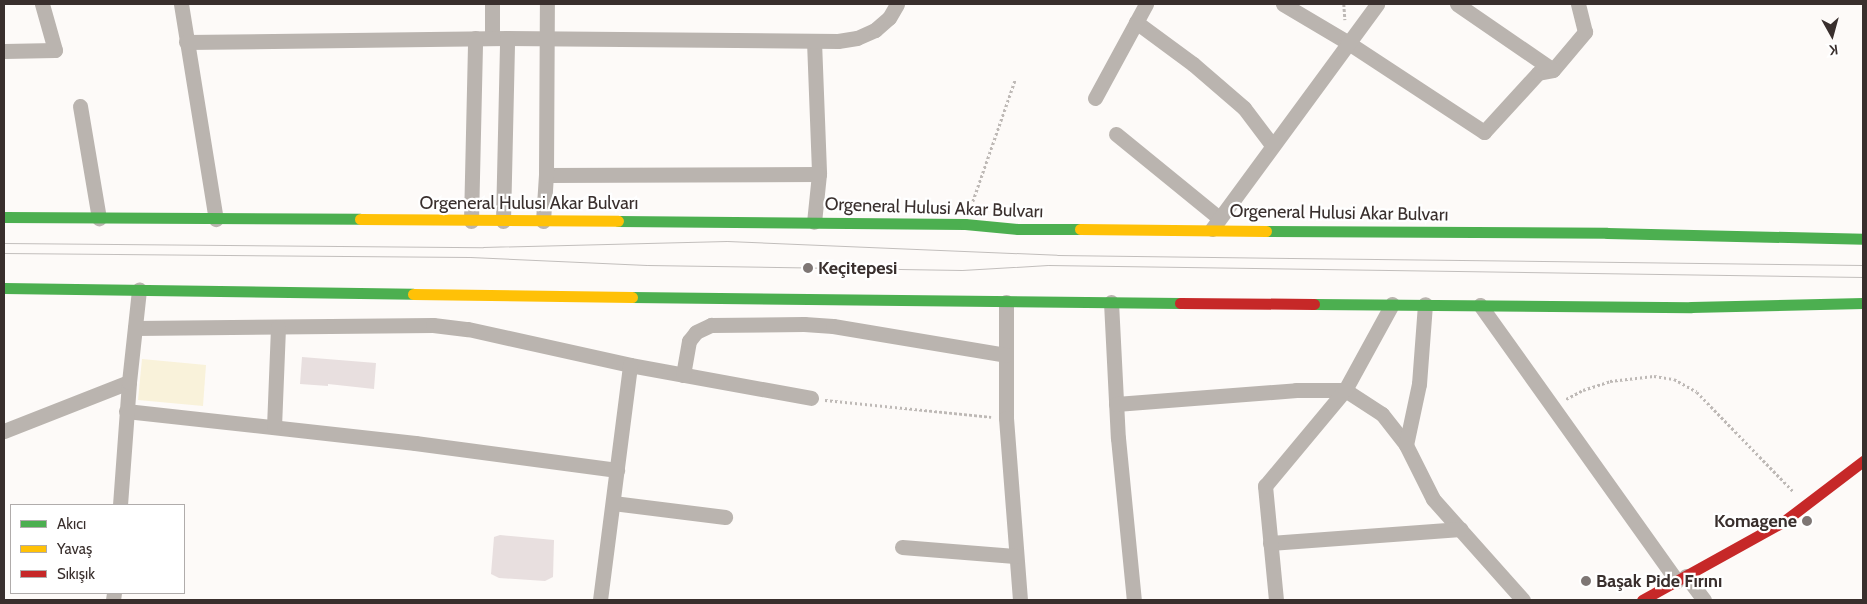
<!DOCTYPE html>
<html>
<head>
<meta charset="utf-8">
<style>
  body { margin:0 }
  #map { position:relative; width:1867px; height:604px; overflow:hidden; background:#fdfaf8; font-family:Cabin,sans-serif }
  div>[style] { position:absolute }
  .green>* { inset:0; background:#f9f2da }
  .building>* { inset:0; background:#e8dfdf }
  .path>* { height:2.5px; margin-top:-1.25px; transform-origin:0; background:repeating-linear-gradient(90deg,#beb9b6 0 2.5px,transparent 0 5px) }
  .street>* { height:15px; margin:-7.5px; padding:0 7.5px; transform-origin:7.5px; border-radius:7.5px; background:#bab4af }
  .fast>* { height:11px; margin:-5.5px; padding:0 5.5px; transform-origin:5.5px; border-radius:5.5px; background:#4caf50 }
  .slow>* { height:11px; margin:-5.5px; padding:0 5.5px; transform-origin:5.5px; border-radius:5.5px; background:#ffc107 }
  .jam>* { height:11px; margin:-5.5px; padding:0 5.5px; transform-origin:5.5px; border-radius:5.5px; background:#c62828 }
  .tram>* { height:1px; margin:-0.5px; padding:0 0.5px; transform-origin:0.5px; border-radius:0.5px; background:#c2bebc }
  .dots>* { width:14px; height:14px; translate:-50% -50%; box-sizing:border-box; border:2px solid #fff; border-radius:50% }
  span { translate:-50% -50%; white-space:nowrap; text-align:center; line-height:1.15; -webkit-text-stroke:4.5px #fff; paint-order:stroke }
  .street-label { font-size:18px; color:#392f2d }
  .poi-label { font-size:18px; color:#392f2d; font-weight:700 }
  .left { translate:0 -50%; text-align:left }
  .right { translate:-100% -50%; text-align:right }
  .frame { position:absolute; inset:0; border:5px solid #392f2d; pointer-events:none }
  .legend { position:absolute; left:10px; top:504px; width:175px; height:90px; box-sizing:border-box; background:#fff; border:1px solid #b0acab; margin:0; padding:6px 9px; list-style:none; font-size:15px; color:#392f2d }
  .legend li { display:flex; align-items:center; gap:10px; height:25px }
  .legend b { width:25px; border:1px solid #b0acab }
  .north { position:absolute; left:1807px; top:10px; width:50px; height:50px; -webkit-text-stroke:4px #fff; paint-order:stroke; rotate:173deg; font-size:14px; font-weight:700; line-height:20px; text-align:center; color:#392f2d }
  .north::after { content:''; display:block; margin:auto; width:18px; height:22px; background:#392f2d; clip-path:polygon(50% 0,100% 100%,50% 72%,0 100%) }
</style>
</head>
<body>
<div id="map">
  <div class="green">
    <i style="clip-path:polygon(142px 359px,206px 365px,203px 406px,138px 400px)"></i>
  </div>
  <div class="building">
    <i style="clip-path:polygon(302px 357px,376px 363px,374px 389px,328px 384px,328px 386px,300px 384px)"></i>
    <i style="clip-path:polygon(500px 535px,554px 540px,553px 577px,545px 581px,499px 578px,491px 574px,494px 537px)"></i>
  </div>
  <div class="path">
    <i style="left:1344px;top:4px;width:16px;rotate:86deg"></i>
    <i style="left:971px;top:206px;width:133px;rotate:-70.8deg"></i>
    <i style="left:1566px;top:399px;width:19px;rotate:-28deg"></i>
    <i style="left:1583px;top:390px;width:28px;rotate:-18deg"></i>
    <i style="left:1610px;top:381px;width:44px;rotate:-6.5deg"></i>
    <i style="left:1654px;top:376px;width:20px;rotate:9deg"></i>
    <i style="left:1674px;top:379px;width:26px;rotate:29deg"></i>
    <i style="left:1697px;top:392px;width:138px;rotate:45.9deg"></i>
    <i style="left:825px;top:400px;width:167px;rotate:5.8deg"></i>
  </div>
  <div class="street">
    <i style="left:181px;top:4px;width:218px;rotate:80.8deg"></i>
    <i style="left:492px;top:4px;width:34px;rotate:90deg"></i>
    <i style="left:1283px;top:4px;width:74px;rotate:30.7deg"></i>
    <i style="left:1347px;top:42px;width:164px;rotate:33.3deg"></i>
    <i style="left:1484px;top:132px;width:80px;rotate:-47.5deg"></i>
    <i style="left:1538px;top:73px;width:15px;rotate:-11deg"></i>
    <i style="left:1553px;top:70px;width:50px;rotate:-49.9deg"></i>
    <i style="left:1585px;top:32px;width:29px;rotate:-104deg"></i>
    <i style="left:1457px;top:4px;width:116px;rotate:34.5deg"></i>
    <i style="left:1136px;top:22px;width:71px;rotate:36.4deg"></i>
    <i style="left:1193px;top:64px;width:67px;rotate:40.8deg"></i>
    <i style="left:1244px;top:108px;width:46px;rotate:52.9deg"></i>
    <i style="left:814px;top:41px;width:133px;rotate:87.8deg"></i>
    <i style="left:819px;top:174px;width:48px;rotate:95.9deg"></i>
    <i style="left:186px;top:42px;width:321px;rotate:-0.7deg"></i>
    <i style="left:507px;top:38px;width:331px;rotate:0.5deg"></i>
    <i style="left:838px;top:41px;width:19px;rotate:-9deg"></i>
    <i style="left:857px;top:38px;width:20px;rotate:-24deg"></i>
    <i style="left:875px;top:30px;width:18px;rotate:-41deg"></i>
    <i style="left:889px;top:18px;width:16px;rotate:-60deg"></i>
    <i style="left:4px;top:51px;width:51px;rotate:-1.1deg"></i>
    <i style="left:55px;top:50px;width:48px;rotate:-105.8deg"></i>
    <i style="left:1095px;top:98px;width:107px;rotate:-61.5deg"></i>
    <i style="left:80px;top:106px;width:114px;rotate:80.4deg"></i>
    <i style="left:1116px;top:134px;width:133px;rotate:39.2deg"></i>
    <i style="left:546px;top:175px;width:273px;rotate:-0.2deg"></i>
    <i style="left:471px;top:221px;width:183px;rotate:-88.7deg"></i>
    <i style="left:503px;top:221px;width:183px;rotate:-88.7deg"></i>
    <i style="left:543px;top:221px;width:46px;rotate:-86.3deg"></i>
    <i style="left:546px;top:175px;width:171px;rotate:-89.7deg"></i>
    <i style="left:1212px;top:229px;width:279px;rotate:-53.7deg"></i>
    <i style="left:1006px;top:302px;width:116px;rotate:90deg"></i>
    <i style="left:1006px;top:418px;width:183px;rotate:85.6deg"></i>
    <i style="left:1111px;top:302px;width:136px;rotate:87.1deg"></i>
    <i style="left:1118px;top:438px;width:163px;rotate:84.4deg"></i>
    <i style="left:1480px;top:305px;width:339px;rotate:54.5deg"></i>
    <i style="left:135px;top:328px;width:298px;rotate:-0.6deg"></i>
    <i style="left:433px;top:325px;width:35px;rotate:7deg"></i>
    <i style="left:468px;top:329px;width:166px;rotate:12.5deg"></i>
    <i style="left:630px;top:365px;width:184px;rotate:10.3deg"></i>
    <i style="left:683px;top:375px;width:35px;rotate:-80deg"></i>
    <i style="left:689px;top:341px;width:11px;rotate:-52deg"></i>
    <i style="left:696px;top:332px;width:17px;rotate:-25deg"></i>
    <i style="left:711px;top:325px;width:93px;rotate:-0.6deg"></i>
    <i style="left:804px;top:324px;width:29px;rotate:4deg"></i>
    <i style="left:833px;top:326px;width:175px;rotate:9.5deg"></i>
    <i style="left:1116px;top:404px;width:181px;rotate:-4.4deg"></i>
    <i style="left:1296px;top:390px;width:49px"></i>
    <i style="left:1345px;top:390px;width:44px;rotate:33deg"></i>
    <i style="left:1382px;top:414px;width:39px;rotate:52deg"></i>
    <i style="left:1406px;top:445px;width:60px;rotate:63.4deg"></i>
    <i style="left:1433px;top:499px;width:135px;rotate:48.3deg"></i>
    <i style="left:126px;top:411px;width:291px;rotate:6.3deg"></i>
    <i style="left:415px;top:443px;width:204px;rotate:7.6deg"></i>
    <i style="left:274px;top:427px;width:100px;rotate:-87.7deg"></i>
    <i style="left:4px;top:431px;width:134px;rotate:-21.4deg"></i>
    <i style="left:1406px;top:445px;width:62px;rotate:-78deg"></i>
    <i style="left:1419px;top:384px;width:80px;rotate:-85.7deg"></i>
    <i style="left:613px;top:503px;width:113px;rotate:7.1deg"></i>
    <i style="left:120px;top:505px;width:123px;rotate:-85.8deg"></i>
    <i style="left:129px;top:382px;width:93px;rotate:-83.8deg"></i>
    <i style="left:1270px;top:543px;width:191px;rotate:-4.2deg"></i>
    <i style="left:902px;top:547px;width:113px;rotate:4.6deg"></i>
    <i style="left:1686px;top:576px;width:30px;rotate:53deg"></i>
    <i style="left:113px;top:600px;width:7px;rotate:-82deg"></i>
    <i style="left:600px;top:600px;width:237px;rotate:-82.7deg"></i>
    <i style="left:1276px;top:600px;width:115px;rotate:-95.5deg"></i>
    <i style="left:1265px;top:486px;width:125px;rotate:-50.2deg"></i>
    <i style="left:1345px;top:390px;width:98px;rotate:-61.3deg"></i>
  </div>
  <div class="fast">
    <i style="left:4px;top:217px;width:356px;rotate:0.3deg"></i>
    <i style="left:618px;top:221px;width:347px;rotate:0.5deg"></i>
    <i style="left:965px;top:224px;width:53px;rotate:5.4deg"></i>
    <i style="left:1018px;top:229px;width:62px"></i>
    <i style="left:1266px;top:231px;width:341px;rotate:0.3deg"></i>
    <i style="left:1607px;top:233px;width:256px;rotate:1.3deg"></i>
    <i style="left:4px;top:288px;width:409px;rotate:0.8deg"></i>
    <i style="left:632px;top:297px;width:548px;rotate:0.63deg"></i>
    <i style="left:1314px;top:304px;width:377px;rotate:0.5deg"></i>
    <i style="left:1691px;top:307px;width:172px;rotate:-1.3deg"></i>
  </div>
  <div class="slow">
    <i style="left:360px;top:219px;width:258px;rotate:0.4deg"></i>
    <i style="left:1080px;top:229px;width:186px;rotate:0.6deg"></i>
    <i style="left:413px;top:294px;width:219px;rotate:0.8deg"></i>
  </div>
  <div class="jam">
    <i style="left:1180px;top:303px;width:134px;rotate:0.4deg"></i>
    <i style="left:1642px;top:600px;width:161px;rotate:-29deg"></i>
    <i style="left:1783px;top:522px;width:101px;rotate:-37.3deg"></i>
  </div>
  <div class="tram">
    <i style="left:4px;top:243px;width:479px;rotate:0.5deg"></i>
    <i style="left:483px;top:247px;width:244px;rotate:-1.4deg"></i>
    <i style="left:727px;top:241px;width:330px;rotate:2.4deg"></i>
    <i style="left:1057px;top:255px;width:806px;rotate:0.71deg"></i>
    <i style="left:4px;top:253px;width:466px;rotate:0.5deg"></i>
    <i style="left:470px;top:257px;width:177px;rotate:2.6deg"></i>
    <i style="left:647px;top:265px;width:315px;rotate:0.9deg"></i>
    <i style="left:962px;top:270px;width:86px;rotate:-3.3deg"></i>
    <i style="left:1048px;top:265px;width:815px;rotate:0.84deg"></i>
  </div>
  <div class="dots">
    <i style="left:808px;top:268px;background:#7e7674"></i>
    <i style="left:1807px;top:521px;background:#7e7674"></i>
    <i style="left:1586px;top:581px;background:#7e7674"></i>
  </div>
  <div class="street-label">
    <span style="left:529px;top:203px">Orgeneral Hulusi Akar Bulvarı</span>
    <span style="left:934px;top:208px;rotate:2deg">Orgeneral Hulusi Akar Bulvarı</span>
    <span style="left:1339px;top:213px;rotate:1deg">Orgeneral Hulusi Akar Bulvarı</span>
  </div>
  <div class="poi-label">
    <span class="left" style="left:818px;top:268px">Keçitepesi</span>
    <span class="right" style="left:1797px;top:521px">Komagene</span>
    <span class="left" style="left:1596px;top:581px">Başak Pide Fırını</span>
  </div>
  <div class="frame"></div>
  <ul class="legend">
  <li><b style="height:6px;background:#4caf50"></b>Akıcı</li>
  <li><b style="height:6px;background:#ffc107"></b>Yavaş</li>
  <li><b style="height:6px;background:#c62828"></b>Sıkışık</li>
  </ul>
  <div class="north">K</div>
</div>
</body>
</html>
